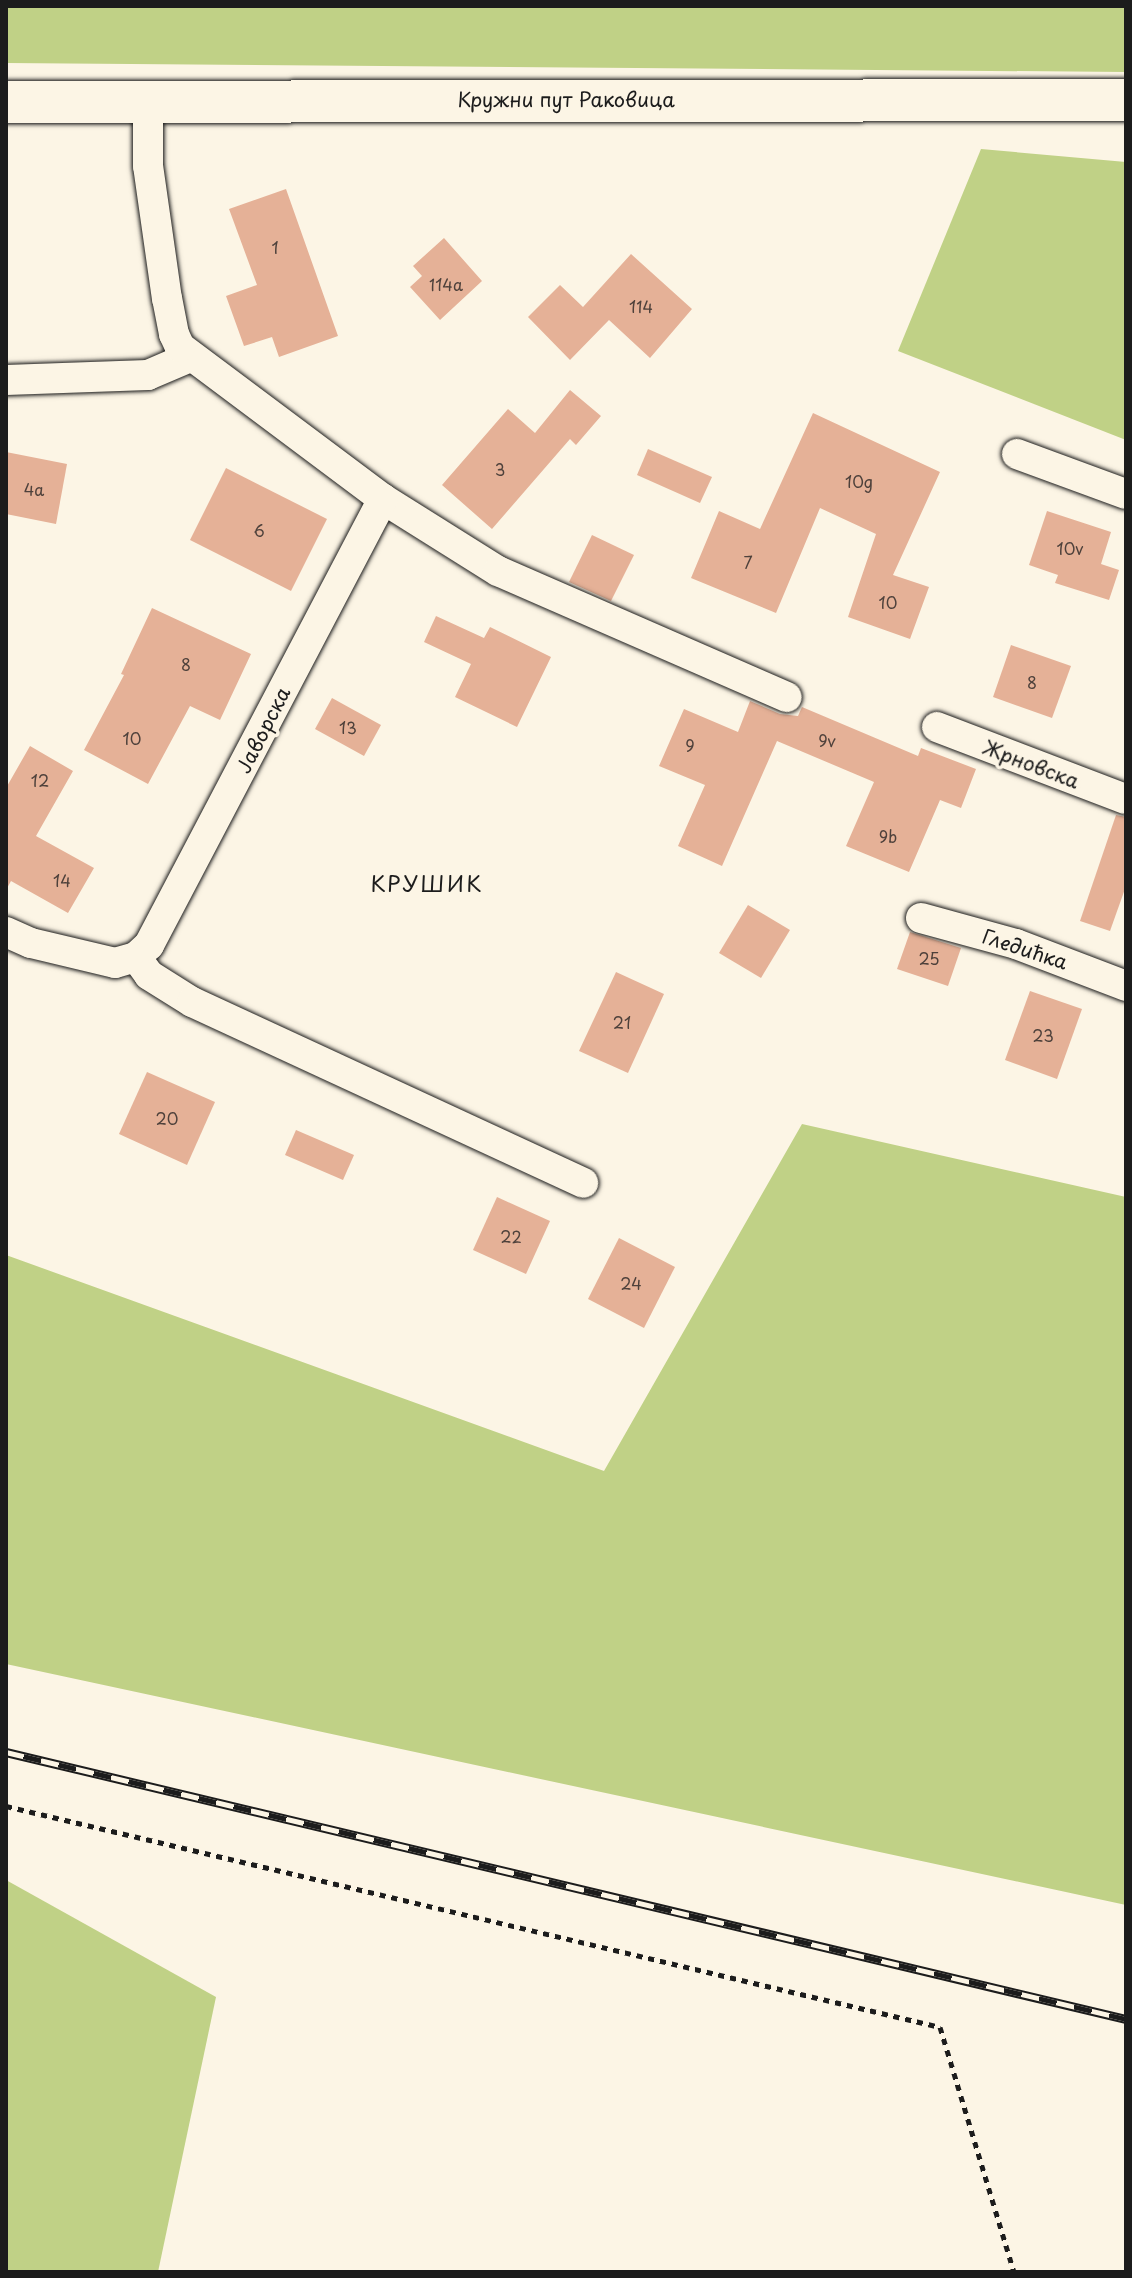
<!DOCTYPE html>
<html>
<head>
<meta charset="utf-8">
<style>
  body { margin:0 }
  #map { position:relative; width:1132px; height:2278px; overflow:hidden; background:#fcf5e5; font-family:"Playpen Sans",sans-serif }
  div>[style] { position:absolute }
  .green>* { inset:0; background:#c0d186 }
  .building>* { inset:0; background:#e5b197 }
  .path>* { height:5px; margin-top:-2.5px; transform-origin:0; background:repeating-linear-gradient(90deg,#1c1c1c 0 6px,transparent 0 12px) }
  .roads { filter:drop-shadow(0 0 2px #1c1c1c) drop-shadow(0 0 2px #1c1c1c) }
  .minor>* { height:30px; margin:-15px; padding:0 15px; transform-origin:15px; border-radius:15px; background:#fcf5e5 }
  .secondary>* { height:42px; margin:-21px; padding:0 21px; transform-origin:21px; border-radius:21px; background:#fcf5e5 }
  .rail>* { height:9px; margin-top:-4.5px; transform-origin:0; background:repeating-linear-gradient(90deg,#fcf5e5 0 18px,#1c1c1c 0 36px); box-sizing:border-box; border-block:2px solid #1c1c1c }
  span { translate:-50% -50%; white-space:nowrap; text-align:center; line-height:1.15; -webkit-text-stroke:7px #fcf5e5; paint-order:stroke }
  .number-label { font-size:16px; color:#4e413b }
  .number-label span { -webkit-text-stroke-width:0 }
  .street-label { font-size:20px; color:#1c1c1c }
  .neighbourhood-label { font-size:22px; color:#1c1c1c; letter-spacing:2px }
  .frame { position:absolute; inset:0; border:8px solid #1c1c1c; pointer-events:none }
</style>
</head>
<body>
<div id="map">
  <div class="green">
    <i style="clip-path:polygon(6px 6px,1126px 6px,1126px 72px,6px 63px)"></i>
    <i style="clip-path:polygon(981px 149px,1126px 162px,1126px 440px,898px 351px)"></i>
    <i style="clip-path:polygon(802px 1124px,1126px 1197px,1126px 1905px,6px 1664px,6px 1255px,604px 1471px)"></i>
    <i style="clip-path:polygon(6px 1880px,216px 1997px,158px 2272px,6px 2272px)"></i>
  </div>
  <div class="building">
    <i style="clip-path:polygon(286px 189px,338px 336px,279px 357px,272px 337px,244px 346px,226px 296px,257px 285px,229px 209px)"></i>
    <i style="clip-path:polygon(444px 238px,482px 281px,440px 320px,410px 287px,422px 276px,413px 266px)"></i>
    <i style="clip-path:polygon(631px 254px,692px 309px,650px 358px,609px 320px,570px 360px,528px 317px,560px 285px,583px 307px)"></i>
    <i style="clip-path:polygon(570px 390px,601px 416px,576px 445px,570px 439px,492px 529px,442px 485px,508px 409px,535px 433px)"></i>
    <i style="clip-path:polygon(813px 413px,940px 472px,893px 575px,929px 587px,910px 639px,848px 617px,876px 534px,820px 508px,776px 613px,691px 578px,719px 511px,760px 529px)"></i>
    <i style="clip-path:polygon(648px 449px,712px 477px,700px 503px,637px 475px)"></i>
    <i style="clip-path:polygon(6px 452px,67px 464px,56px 524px,6px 514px)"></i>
    <i style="clip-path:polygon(226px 468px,327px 519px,291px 591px,190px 540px)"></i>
    <i style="clip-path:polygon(1047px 511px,1111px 532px,1101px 564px,1119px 570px,1109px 600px,1055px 583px,1058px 575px,1029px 565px)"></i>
    <i style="clip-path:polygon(592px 535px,634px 555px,611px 601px,569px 582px)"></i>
    <i style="clip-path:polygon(152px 608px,251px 654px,220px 720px,190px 706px,148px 784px,84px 750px,124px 675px,121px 674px)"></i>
    <i style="clip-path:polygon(436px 616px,484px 638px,490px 627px,551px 657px,517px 727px,455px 697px,471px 664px,424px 642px)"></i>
    <i style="clip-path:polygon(1011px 645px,1071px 666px,1052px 718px,993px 697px)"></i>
    <i style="clip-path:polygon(332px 698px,381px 725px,364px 756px,315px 729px)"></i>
    <i style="clip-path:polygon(750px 701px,780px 714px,798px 716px,802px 707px,918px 756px,921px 748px,976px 769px,961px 808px,940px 800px,909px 872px,846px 846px,874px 782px,777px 741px,722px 866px,678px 846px,705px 785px,659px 766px,684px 709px,738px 732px)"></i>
    <i style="clip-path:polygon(30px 746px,73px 771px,36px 836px,94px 868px,68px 913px,11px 881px,6px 890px,6px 788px)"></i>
    <i style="clip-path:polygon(1116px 815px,1126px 817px,1126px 886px,1110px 931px,1080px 921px)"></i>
    <i style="clip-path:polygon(748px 905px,790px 930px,761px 978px,719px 953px)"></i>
    <i style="clip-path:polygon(910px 932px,961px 948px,948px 986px,897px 969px)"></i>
    <i style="clip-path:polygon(616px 972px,664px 994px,628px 1073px,579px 1051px)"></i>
    <i style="clip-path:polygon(1030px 991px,1082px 1009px,1057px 1079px,1005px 1060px)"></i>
    <i style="clip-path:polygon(147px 1072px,215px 1102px,187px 1165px,119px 1134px)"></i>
    <i style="clip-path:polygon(296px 1130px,354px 1155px,343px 1180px,285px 1155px)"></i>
    <i style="clip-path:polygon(497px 1197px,550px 1221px,526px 1274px,473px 1250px)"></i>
    <i style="clip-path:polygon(619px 1238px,675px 1267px,644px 1328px,588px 1299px)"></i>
  </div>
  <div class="path">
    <i style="left:6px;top:1806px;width:960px;rotate:13.31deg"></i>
    <i style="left:940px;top:2027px;width:256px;rotate:73.2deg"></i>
  </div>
  <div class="roads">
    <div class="minor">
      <i style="left:6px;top:380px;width:142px;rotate:-2deg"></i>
      <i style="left:148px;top:375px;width:46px;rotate:-23.2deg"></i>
      <i style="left:1017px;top:454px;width:116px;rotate:20.2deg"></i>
      <i style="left:383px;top:499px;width:136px;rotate:32.1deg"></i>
      <i style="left:498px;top:571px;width:315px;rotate:23.6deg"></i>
      <i style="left:937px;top:727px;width:202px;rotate:20.9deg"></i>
      <i style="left:921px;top:918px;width:98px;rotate:15.3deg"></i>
      <i style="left:1016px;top:944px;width:118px;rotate:20.9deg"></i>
      <i style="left:6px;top:932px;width:27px;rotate:24deg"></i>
      <i style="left:31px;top:943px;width:86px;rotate:13.4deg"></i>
      <i style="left:115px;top:963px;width:22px;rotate:-16deg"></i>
      <i style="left:136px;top:957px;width:18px;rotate:-43deg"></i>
      <i style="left:149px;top:945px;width:504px;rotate:-62.32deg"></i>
      <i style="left:383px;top:499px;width:254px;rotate:-143.2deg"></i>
      <i style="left:180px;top:347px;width:14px;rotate:-115deg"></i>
      <i style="left:174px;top:334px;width:36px;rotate:-101deg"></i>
      <i style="left:167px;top:299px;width:134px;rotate:-98.1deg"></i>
      <i style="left:148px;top:166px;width:65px;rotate:-90deg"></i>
      <i style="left:136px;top:957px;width:22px;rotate:54deg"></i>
      <i style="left:149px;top:975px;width:51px;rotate:32.1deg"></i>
      <i style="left:192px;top:1002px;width:431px;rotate:24.8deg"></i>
    </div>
    <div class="secondary">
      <i style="left:6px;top:102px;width:1120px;rotate:-0.1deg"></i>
    </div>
  </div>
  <div class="rail">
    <i style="left:6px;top:1752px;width:1151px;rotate:13.41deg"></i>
  </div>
  <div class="number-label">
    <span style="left:275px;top:247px">1</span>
    <span style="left:446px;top:284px">114a</span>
    <span style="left:641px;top:306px">114</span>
    <span style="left:500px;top:469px">3</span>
    <span style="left:859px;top:481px">10g</span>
    <span style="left:34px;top:489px">4a</span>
    <span style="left:259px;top:530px">6</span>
    <span style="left:1070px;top:548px">10v</span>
    <span style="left:748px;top:562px">7</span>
    <span style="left:888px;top:602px">10</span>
    <span style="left:186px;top:664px">8</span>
    <span style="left:1032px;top:682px">8</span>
    <span style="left:348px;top:727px">13</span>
    <span style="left:132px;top:738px">10</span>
    <span style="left:827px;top:740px">9v</span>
    <span style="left:690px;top:745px">9</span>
    <span style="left:40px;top:780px">12</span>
    <span style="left:888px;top:836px">9b</span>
    <span style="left:62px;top:880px">14</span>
    <span style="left:929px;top:958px">25</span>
    <span style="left:622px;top:1022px">21</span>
    <span style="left:1043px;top:1035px">23</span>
    <span style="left:167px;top:1118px">20</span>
    <span style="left:511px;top:1236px">22</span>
    <span style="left:631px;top:1283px">24</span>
  </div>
  <div class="street-label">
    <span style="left:566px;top:99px">Кружни пут Раковица</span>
    <span style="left:263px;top:730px;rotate:-63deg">Јаворска</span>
    <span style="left:1031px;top:764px;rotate:21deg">Жрновска</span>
    <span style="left:1025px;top:949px;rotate:18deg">Гледићка</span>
  </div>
  <div class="neighbourhood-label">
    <span style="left:427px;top:883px">КРУШИК</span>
  </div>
  <div class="frame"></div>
</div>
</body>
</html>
